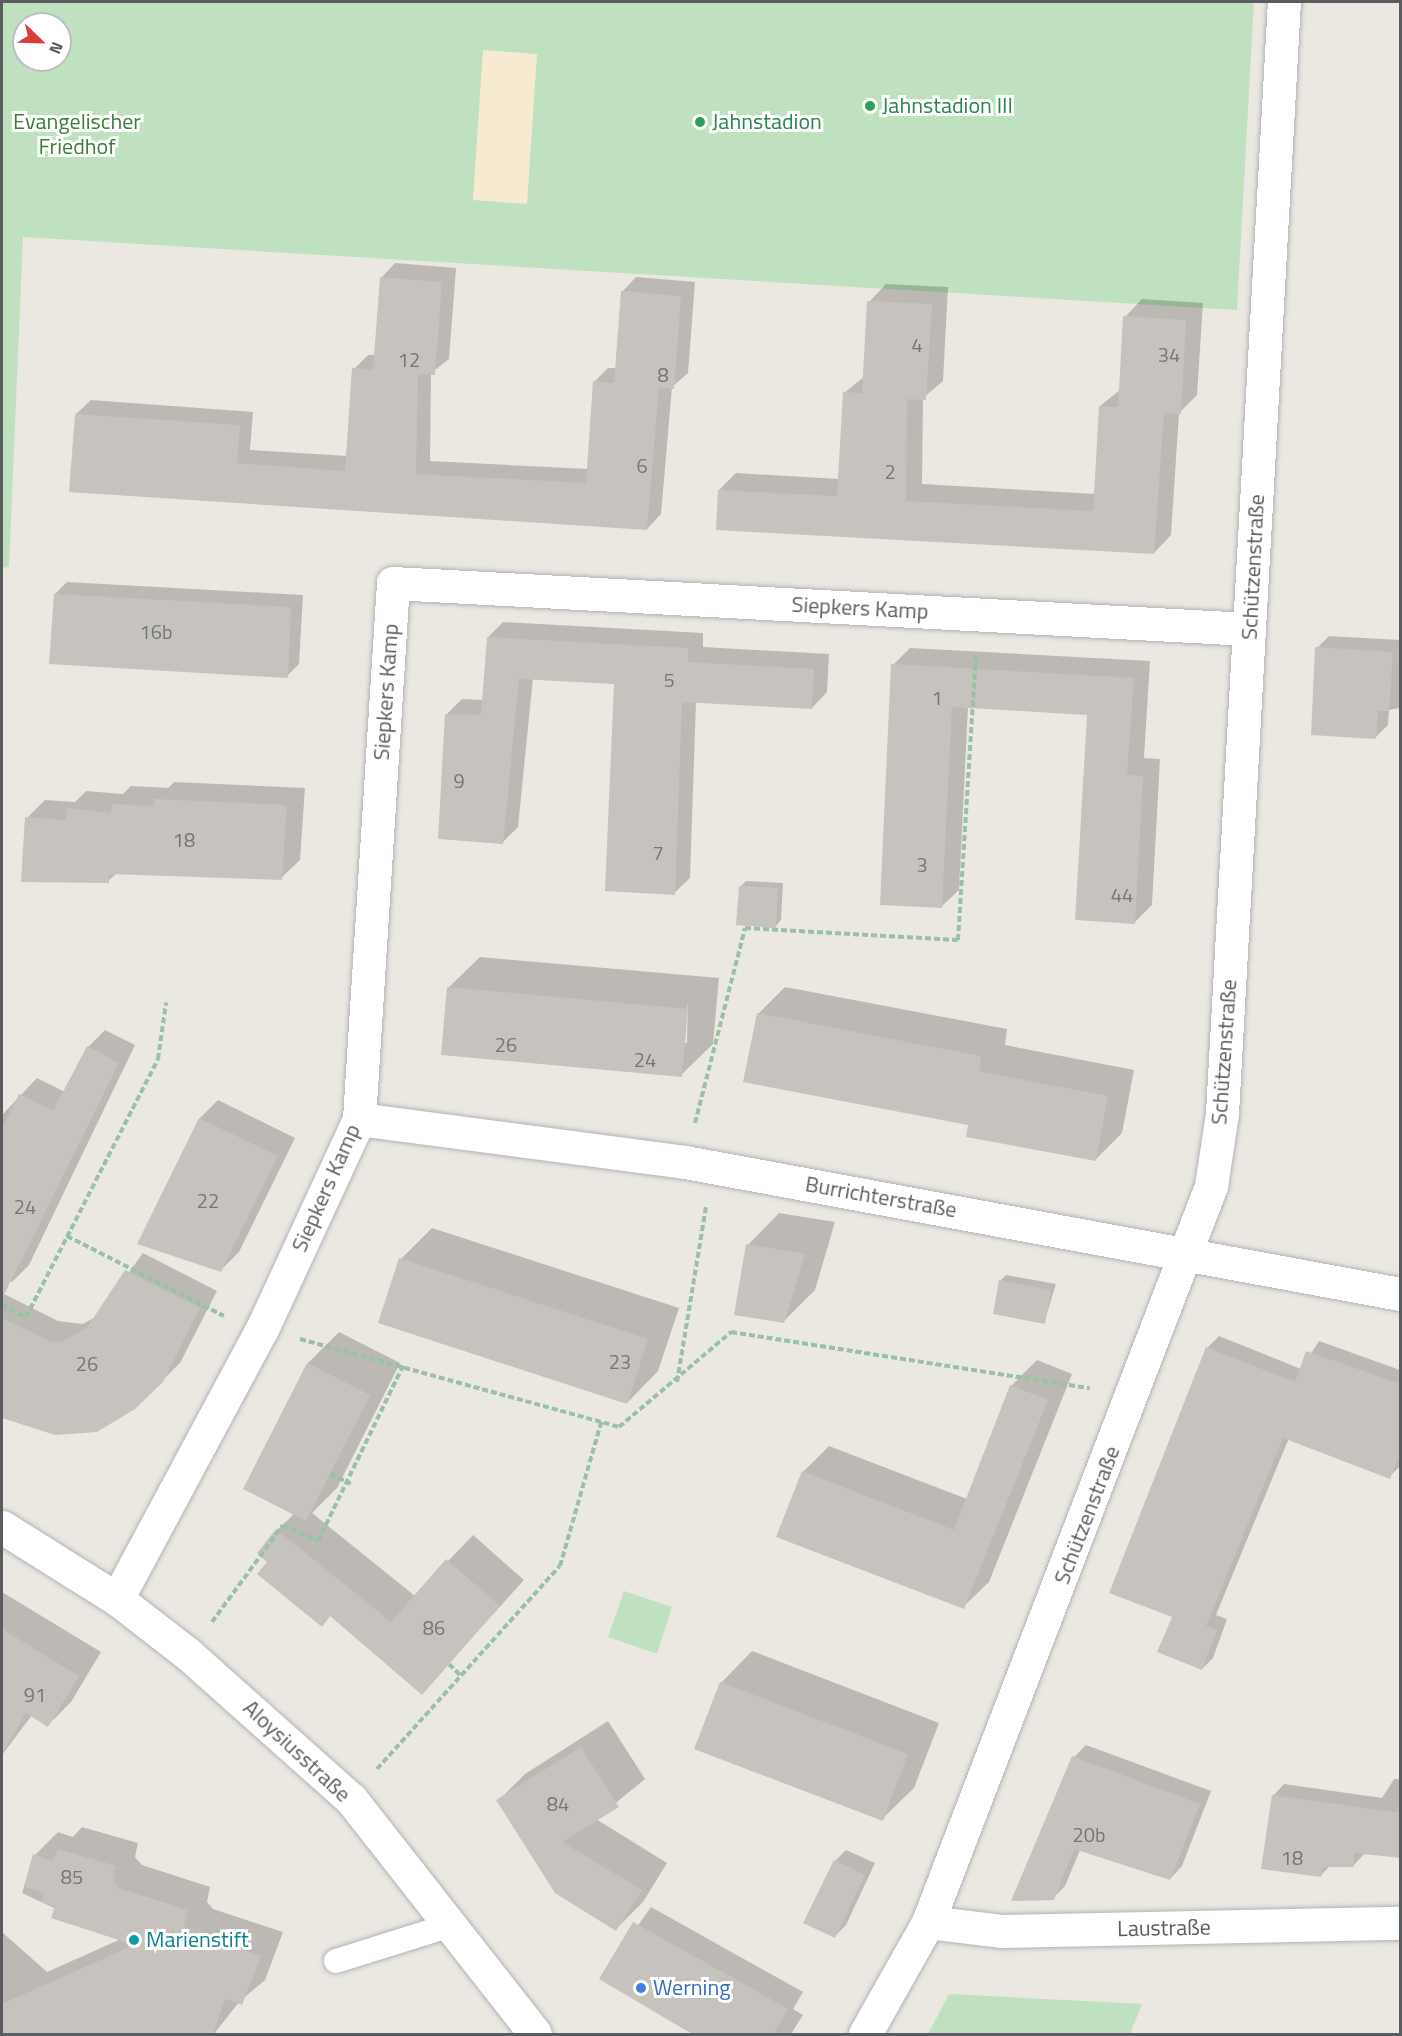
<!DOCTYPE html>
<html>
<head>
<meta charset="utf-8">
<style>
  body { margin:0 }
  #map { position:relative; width:1402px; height:2036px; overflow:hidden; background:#ebe8e1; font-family:"Titillium Web",sans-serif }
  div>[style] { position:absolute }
  .green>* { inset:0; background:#c0e1bf }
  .sand>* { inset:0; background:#f6ebd1 }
  .shadow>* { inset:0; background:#0003 }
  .building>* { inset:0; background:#c6c3be }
  .path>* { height:4px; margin-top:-2px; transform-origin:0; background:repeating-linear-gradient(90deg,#99c1a2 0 6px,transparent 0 9px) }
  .roads { filter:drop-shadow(0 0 2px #b1b4b7) drop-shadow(0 0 2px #b1b4b7) }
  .lane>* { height:24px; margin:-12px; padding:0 12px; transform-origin:12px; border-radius:12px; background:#fff }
  .street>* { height:33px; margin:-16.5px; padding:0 16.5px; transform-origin:16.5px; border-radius:16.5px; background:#fff }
  .secondary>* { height:33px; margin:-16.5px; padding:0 16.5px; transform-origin:16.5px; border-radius:16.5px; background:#fff }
  .dots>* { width:16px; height:16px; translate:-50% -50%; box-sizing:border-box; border:3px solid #fff; border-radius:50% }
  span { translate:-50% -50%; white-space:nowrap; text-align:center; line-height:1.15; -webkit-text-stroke:6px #fff; paint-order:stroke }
  .number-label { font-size:20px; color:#747678 }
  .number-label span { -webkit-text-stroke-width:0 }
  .leisure-label { font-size:22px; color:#27864d }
  .left { translate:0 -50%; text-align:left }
  .park-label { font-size:22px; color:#3b7d3b }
  .street-label { font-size:22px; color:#595d60 }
  .culture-label { font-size:22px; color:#0d838f }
  .shop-label { font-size:22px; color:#366cbe }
  .frame { position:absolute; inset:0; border:3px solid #595d60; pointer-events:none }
  .north { position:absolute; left:12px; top:12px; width:60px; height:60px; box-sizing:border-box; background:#fff; border:2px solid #bdbebf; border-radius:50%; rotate:113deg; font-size:16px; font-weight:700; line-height:24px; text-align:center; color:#595d60 }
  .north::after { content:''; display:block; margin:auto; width:21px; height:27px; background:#d83d39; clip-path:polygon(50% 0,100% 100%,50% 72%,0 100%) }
</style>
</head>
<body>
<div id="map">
  <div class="green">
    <i style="clip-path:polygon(evenodd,2px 2px,1254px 2px,1237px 310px,23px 237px,9px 567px,2px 568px,2px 2px,24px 24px,60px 24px,60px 60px,24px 60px,24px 24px)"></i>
    <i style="clip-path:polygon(624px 1591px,672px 1607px,657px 1654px,608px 1637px)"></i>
    <i style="clip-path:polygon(949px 1994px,1142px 2004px,1130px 2034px,928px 2034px)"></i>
  </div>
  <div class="sand">
    <i style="clip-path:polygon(483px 50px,537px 54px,527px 204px,473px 200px)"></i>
  </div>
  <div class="shadow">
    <i style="clip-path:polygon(395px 263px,456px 268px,449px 359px,431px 373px,430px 461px,588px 469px,594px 382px,608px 368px,617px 368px,622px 292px,636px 277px,695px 282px,688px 373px,672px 387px,661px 514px,647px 529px,71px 491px,76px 414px,91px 400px,253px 412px,250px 450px,347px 456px,354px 369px,368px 355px,376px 355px,381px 278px)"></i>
    <i style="clip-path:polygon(886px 284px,948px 287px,943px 381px,923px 398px,922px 484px,1095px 494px,1100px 406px,1121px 389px,1125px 317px,1142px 299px,1203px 303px,1197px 395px,1179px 413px,1171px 535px,1154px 553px,719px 490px,736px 473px,839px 479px,844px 393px,865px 376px,869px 302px)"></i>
    <i style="clip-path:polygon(67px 582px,303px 595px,299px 664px,287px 676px,55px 594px)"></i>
    <i style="clip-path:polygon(503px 622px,703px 633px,703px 647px,829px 654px,827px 692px,812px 708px,696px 701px,690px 878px,674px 893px,615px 683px,533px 678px,518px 827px,503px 842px,446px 715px,462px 699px,484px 700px,488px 637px)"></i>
    <i style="clip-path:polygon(1329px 636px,1400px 640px,1400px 708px,1389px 710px,1388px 725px,1376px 737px,1317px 648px)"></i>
    <i style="clip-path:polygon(910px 648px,1150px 661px,1144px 758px,1160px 759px,1152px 905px,1135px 922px,1088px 714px,968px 707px,959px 890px,941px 907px,893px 665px)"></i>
    <i style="clip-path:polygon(174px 782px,305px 788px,300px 860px,281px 878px,117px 873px,108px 881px,27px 818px,45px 800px,75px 802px,86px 791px,123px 794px,131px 786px,168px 788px)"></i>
    <i style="clip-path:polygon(746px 881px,783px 883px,781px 920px,776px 926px,740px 887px)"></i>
    <i style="clip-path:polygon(evenodd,480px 957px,719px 978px,713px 1044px,681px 1075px,448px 988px,480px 957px,688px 1001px,687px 1043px,684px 1043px,688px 1001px)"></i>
    <i style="clip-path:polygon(785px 987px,1007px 1029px,1005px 1045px,1134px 1070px,1122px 1133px,1095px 1160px,970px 1124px,758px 1014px)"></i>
    <i style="clip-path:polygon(105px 1030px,135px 1045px,29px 1265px,12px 1282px,2px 1276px,2px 1115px,37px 1078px,65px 1092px,88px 1047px)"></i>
    <i style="clip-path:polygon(218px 1100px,295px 1138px,239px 1252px,221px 1270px,139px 1243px,200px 1118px)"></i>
    <i style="clip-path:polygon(779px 1213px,835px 1222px,815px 1290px,783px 1322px,748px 1245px)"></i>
    <i style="clip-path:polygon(432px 1228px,679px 1308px,658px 1371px,627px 1403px,401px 1259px)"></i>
    <i style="clip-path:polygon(143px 1253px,217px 1291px,180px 1363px,134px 1408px,55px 1434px,2px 1417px,2px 1293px,58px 1321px,83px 1324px,97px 1316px)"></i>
    <i style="clip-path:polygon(1006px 1275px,1056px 1284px,1044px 1323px,1001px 1280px)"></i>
    <i style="clip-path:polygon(339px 1332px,400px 1363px,337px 1488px,312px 1513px,415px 1596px,473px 1535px,524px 1580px,422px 1693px,331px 1615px,322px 1625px,270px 1562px,277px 1530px,294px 1514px,245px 1488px,308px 1363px)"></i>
    <i style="clip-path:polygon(1219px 1336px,1301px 1369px,1319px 1341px,1400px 1370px,1400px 1466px,1389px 1477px,1289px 1438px,1216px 1615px,1227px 1619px,1213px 1658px,1202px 1669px,1174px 1616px,1111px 1592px,1208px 1347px)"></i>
    <i style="clip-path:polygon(1037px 1360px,1072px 1374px,989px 1582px,963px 1607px,803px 1472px,829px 1446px,967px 1499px,1011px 1386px)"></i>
    <i style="clip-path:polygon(2px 1592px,101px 1652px,71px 1702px,48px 1725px,32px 1715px,2px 1755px)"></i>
    <i style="clip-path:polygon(752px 1651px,939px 1723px,914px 1788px,882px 1819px,721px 1683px)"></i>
    <i style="clip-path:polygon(608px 1721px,645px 1779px,596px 1819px,667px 1863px,643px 1902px,616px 1929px,498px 1801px,525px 1774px)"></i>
    <i style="clip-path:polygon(1086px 1745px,1211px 1791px,1182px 1866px,1170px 1879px,1080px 1850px,1065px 1886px,1053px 1898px,1074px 1757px)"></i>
    <i style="clip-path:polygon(1394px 1779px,1400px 1779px,1400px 1857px,1365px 1853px,1353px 1866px,1330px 1866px,1321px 1875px,1273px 1796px,1284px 1784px,1382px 1798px)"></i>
    <i style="clip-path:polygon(82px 1827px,138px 1843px,135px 1857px,142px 1865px,210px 1887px,207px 1902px,213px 1909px,283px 1932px,265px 1980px,239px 2002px,214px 2034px,2px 2034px,2px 1932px,47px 1972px,121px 1939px,22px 1893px,35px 1855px,58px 1832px,73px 1837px)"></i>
    <i style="clip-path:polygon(846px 1850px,875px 1863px,846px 1925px,835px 1936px,835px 1861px)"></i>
    <i style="clip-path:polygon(651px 1907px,803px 1992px,793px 2009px,803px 2015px,791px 2034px,693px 2034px,601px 1978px)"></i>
  </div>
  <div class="building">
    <i style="clip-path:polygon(380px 277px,442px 282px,435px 375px,418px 374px,416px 474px,586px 483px,593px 381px,614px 383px,621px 291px,681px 296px,674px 389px,659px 387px,647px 530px,69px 492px,75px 414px,240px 425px,237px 463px,345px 471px,352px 368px,373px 370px)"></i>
    <i style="clip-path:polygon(867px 301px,932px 304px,926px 400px,907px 399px,906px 501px,1093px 511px,1099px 406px,1118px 407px,1123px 316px,1186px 320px,1181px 414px,1164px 413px,1154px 554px,716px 530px,718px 490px,837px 496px,843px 392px,862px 393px)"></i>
    <i style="clip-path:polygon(54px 594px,291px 607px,288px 678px,49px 664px)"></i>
    <i style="clip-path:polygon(487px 637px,688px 648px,688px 662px,814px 669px,812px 709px,682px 702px,675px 895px,605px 891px,614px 684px,519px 679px,503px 844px,438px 839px,445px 714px,481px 715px)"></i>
    <i style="clip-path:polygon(1315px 647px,1393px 652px,1389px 711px,1378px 711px,1376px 739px,1311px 735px)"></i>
    <i style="clip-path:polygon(891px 664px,1134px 678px,1127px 775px,1143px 776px,1135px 924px,1075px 920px,1087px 715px,952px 707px,942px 908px,880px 905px)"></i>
    <i style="clip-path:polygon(154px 799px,287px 805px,282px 880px,109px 874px,109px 883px,21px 882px,25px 817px,66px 820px,67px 808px,111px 813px,112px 804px,154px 806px)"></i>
    <i style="clip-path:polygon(739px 886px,778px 888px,776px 928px,736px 925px)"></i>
    <i style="clip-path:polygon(447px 987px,688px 1009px,682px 1077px,441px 1055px)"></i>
    <i style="clip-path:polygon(757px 1013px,981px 1056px,979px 1071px,1108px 1096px,1096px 1161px,966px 1137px,968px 1125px,743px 1082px)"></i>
    <i style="clip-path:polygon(87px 1046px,119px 1063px,2px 1299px,2px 1129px,19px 1094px,53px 1111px)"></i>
    <i style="clip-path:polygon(199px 1118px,278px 1156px,221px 1272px,137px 1244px)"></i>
    <i style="clip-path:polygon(746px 1244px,805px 1254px,784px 1323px,734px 1315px)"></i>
    <i style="clip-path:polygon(399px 1258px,648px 1339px,627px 1404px,378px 1323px)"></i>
    <i style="clip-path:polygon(125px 1270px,200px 1308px,163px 1382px,135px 1409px,97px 1432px,55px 1435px,2px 1418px,2px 1318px,51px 1342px,64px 1341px,88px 1326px)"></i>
    <i style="clip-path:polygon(999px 1280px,1051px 1290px,1045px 1324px,993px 1314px)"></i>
    <i style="clip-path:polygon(1206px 1347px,1295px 1382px,1306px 1351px,1401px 1384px,1401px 1451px,1390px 1479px,1283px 1438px,1206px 1626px,1217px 1630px,1202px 1670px,1157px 1652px,1172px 1617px,1109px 1593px)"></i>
    <i style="clip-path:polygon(307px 1363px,370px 1395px,306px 1521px,243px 1489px)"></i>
    <i style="clip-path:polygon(1010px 1385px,1048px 1400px,964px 1609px,776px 1537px,802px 1471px,954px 1530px)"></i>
    <i style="clip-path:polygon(276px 1529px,391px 1622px,446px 1559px,500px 1606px,422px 1695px,330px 1616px,322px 1627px,257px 1574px,267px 1562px,257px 1553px)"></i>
    <i style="clip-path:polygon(2px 1629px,79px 1676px,48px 1727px,26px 1713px,2px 1753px)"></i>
    <i style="clip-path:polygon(720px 1682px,908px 1754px,883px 1821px,694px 1749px)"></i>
    <i style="clip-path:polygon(581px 1747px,619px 1807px,562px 1842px,642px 1890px,616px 1931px,555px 1893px,496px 1800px)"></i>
    <i style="clip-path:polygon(1072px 1756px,1200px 1804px,1170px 1880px,1074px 1849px,1054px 1900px,1011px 1901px)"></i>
    <i style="clip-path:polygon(1272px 1795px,1401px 1813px,1401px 1858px,1354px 1853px,1354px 1867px,1323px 1867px,1321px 1877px,1261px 1869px)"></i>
    <i style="clip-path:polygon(58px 1849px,116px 1866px,113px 1881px,118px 1888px,188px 1910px,184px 1926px,190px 1932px,261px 1956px,242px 2005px,225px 1999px,213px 2034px,2px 2034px,2px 2004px,134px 1945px,51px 1918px,55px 1906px,42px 1902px,45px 1894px,24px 1886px,33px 1854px,53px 1861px)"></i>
    <i style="clip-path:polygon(834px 1860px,865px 1875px,835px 1938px,803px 1923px)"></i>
    <i style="clip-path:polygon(633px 1922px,788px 2009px,773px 2034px,692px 2034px,599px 1979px)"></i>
  </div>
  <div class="path">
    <i style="left:695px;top:1123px;width:201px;rotate:-75.6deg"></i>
    <i style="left:745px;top:928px;width:213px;rotate:3.2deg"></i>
    <i style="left:958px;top:940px;width:287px;rotate:-86.4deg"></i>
    <i style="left:67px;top:1236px;width:176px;rotate:27deg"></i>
    <i style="left:2px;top:1305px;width:27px;rotate:27deg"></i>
    <i style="left:26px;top:1317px;width:290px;rotate:-62.9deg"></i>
    <i style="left:158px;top:1059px;width:57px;rotate:-81.9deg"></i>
    <i style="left:300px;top:1339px;width:331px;rotate:15.4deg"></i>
    <i style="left:619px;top:1427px;width:147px;rotate:-40.3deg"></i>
    <i style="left:731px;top:1332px;width:363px;rotate:8.9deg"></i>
    <i style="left:677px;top:1382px;width:178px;rotate:-80.6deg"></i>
    <i style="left:330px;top:1474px;width:23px;rotate:25deg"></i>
    <i style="left:212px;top:1622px;width:120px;rotate:-53.8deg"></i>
    <i style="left:283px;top:1525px;width:38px;rotate:25deg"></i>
    <i style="left:318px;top:1541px;width:195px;rotate:-64.1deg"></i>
    <i style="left:449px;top:1664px;width:18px;rotate:45deg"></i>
    <i style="left:377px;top:1769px;width:273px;rotate:-48deg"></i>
    <i style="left:560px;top:1566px;width:152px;rotate:-74deg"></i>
  </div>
  <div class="roads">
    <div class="lane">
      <i style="left:336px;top:1961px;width:121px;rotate:-17.4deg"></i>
    </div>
    <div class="street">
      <i style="left:359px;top:1119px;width:329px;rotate:7.5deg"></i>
      <i style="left:685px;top:1162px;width:727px;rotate:10.46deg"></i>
      <i style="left:117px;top:1599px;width:306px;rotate:-61.8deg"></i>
      <i style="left:262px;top:1329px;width:231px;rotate:-65.2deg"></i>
      <i style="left:359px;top:1119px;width:537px;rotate:-86.37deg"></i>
      <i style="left:393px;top:583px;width:857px;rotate:3.08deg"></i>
      <i style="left:928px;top:1922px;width:75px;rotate:6.9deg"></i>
      <i style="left:1002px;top:1931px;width:398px;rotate:-1.2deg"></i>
      <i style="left:865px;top:2034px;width:129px;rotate:-60.6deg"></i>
      <i style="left:928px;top:1922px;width:789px;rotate:-68.97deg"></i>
      <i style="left:1211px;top:1186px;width:74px;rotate:-81.4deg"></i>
      <i style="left:1222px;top:1113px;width:1113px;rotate:-86.81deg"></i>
    </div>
    <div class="secondary">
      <i style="left:2px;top:1527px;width:136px;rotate:32.1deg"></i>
      <i style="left:117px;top:1599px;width:90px;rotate:37.8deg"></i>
      <i style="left:188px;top:1654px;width:218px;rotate:41.7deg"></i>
      <i style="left:351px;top:1799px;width:298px;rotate:51.9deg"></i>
    </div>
  </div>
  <div class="dots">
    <i style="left:870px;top:106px;background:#2e9e5b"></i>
    <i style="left:700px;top:122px;background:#2e9e5b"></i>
    <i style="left:134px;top:1940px;background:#0f9aa8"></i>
    <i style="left:641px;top:1988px;background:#3f7fe0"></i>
  </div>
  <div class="number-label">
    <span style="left:917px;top:344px">4</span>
    <span style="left:1169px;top:354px">34</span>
    <span style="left:409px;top:359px">12</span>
    <span style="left:663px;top:374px">8</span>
    <span style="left:642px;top:465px">6</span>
    <span style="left:890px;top:471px">2</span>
    <span style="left:156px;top:631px">16b</span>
    <span style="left:669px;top:679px">5</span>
    <span style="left:937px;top:697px">1</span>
    <span style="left:459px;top:780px">9</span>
    <span style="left:184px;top:839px">18</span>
    <span style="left:658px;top:852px">7</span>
    <span style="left:922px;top:864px">3</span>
    <span style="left:1122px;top:894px">44</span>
    <span style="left:506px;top:1044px">26</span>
    <span style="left:645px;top:1059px">24</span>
    <span style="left:208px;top:1200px">22</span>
    <span style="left:25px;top:1206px">24</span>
    <span style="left:620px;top:1361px">23</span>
    <span style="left:87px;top:1363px">26</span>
    <span style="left:434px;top:1627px">86</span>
    <span style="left:35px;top:1694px">91</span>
    <span style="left:558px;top:1803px">84</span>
    <span style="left:1089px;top:1834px">20b</span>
    <span style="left:1292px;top:1857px">18</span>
    <span style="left:72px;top:1876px">85</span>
  </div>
  <div class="leisure-label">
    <span class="left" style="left:882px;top:106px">Jahnstadion III</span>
    <span class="left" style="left:712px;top:122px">Jahnstadion</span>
  </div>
  <div class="park-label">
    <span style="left:77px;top:134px">Evangelischer<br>Friedhof</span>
  </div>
  <div class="street-label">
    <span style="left:1253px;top:567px;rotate:-87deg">Schützenstraße</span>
    <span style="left:860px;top:608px;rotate:3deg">Siepkers Kamp</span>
    <span style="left:386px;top:692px;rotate:-86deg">Siepkers Kamp</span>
    <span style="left:1224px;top:1052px;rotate:-86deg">Schützenstraße</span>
    <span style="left:326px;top:1188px;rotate:-66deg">Siepkers Kamp</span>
    <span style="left:881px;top:1197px;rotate:10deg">Burrichterstraße</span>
    <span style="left:1087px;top:1515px;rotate:-69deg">Schützenstraße</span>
    <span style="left:297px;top:1751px;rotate:43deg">Aloysiusstraße</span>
    <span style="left:1164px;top:1928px;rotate:-1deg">Laustraße</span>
  </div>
  <div class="culture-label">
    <span class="left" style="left:146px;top:1940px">Marienstift</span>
  </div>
  <div class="shop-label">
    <span class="left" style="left:653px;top:1988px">Werning</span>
  </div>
  <div class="frame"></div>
  <div class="north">N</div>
</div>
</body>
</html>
